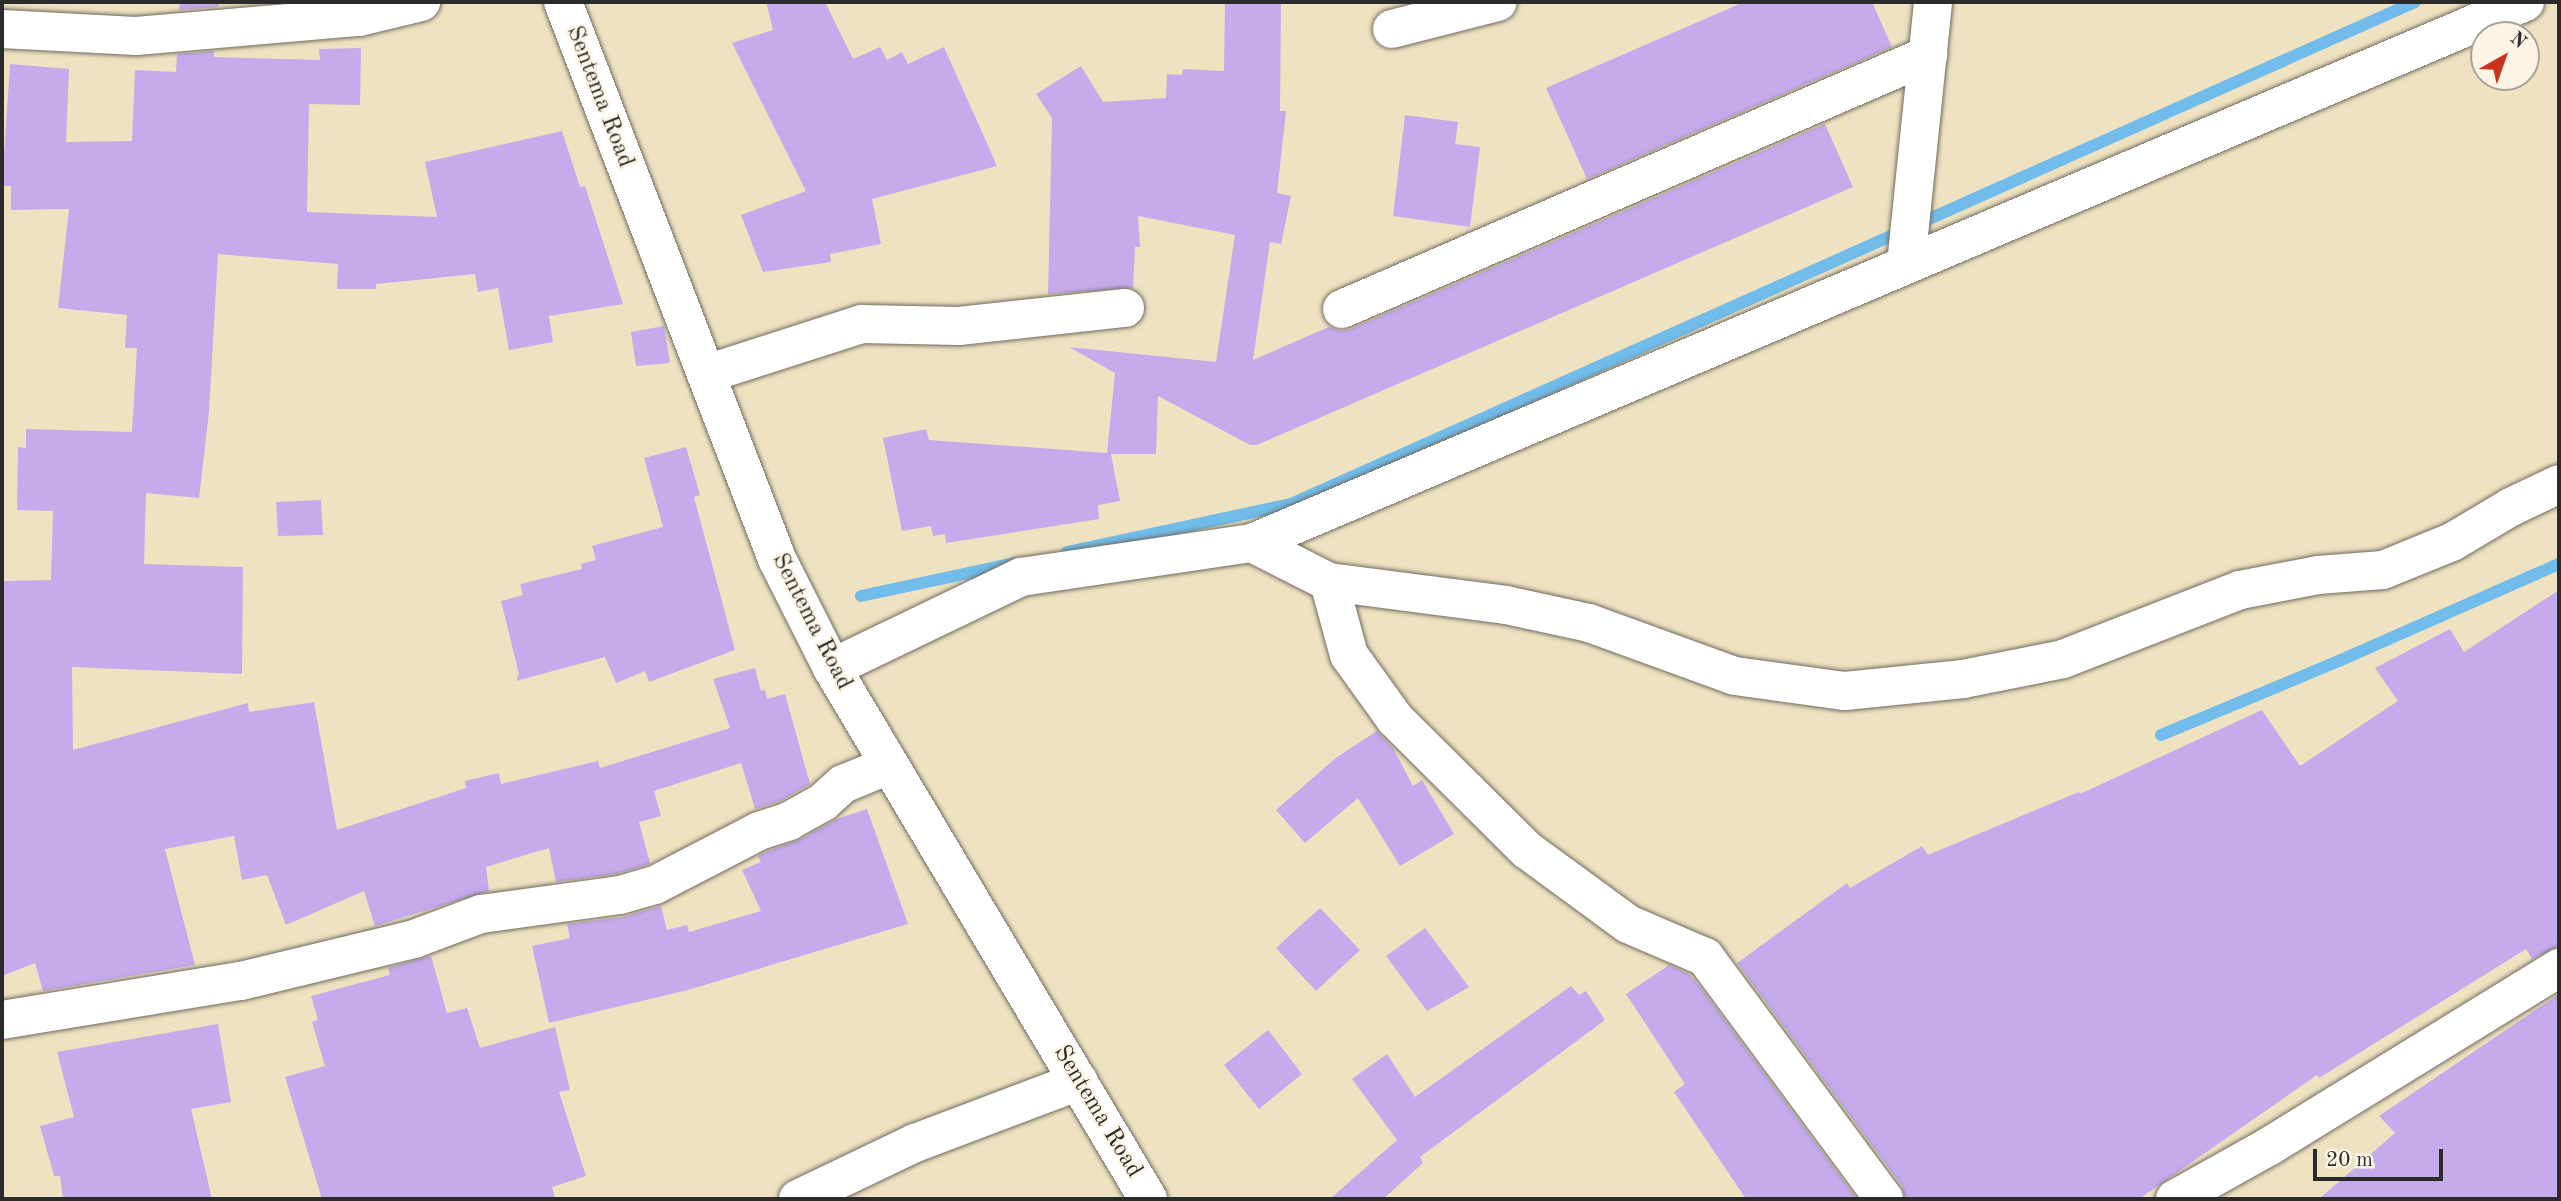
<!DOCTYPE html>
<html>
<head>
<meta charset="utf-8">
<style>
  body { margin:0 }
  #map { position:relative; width:2561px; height:1201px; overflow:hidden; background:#efe2c1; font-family:"Old Standard TT",serif }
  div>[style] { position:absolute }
  .stream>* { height:12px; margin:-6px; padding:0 6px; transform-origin:6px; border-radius:6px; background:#71bcea }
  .building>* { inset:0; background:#c6abec }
  .roads { filter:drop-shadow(0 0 2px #706b60) drop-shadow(0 0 2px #706b60) }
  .minor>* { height:38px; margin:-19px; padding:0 19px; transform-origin:19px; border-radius:19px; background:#fff }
  .major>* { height:38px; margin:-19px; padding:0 19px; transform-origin:19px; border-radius:19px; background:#fff }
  span { translate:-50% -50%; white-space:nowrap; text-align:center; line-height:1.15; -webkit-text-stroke:5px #fcf5e5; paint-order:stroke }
  .street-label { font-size:24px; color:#2b2b2b }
  .frame { position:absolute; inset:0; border:4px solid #2b2b2b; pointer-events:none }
  .north { position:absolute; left:2470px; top:21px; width:70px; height:70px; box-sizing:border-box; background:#fcf5e5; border:2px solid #a8a49b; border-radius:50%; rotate:40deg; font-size:19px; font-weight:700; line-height:28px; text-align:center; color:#2b2b2b }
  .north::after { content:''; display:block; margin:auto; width:24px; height:32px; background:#c8321e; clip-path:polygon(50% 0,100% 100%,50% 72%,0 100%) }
  .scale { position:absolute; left:2313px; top:1149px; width:130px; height:32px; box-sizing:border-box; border:4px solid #2b2b2b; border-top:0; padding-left:9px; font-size:21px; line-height:24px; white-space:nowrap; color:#2b2b2b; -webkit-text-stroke:5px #fcf5e5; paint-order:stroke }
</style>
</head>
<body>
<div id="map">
  <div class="stream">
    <i style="left:1067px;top:552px;width:229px;rotate:-12.1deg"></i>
    <i style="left:1291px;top:504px;width:1231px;rotate:-24.07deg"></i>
    <i style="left:861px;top:596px;width:157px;rotate:-12.1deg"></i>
    <i style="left:2161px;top:735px;width:195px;rotate:-22.6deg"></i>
    <i style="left:2341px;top:660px;width:238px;rotate:-23.8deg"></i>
  </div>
  <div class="building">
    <i style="clip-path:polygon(180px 2px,219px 2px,218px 7px,179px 10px)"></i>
    <i style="clip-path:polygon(766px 2px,825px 2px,853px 59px,880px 47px,887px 60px,902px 52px,908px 64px,944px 47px,997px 166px,872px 199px,881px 244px,830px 254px,831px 262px,763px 272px,741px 215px,806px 191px,732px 43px,773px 30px)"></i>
    <i style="clip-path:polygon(1225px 2px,1281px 2px,1280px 111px,1286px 111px,1277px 193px,1291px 196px,1281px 244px,1270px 242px,1253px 360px,1329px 327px,1340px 331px,1351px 329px,1825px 124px,1853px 187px,1257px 445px,1250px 445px,1158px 396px,1156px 454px,1111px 454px,1120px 501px,1098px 505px,1099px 519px,946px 543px,945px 534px,933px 536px,931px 526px,902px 531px,883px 438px,926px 429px,929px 440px,1107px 453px,1115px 373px,1069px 347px,1216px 362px,1235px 235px,1138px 216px,1140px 247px,1135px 247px,1133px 288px,1048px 294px,1052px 118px,1036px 94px,1081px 66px,1103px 102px,1166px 98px,1167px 74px,1182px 75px,1183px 69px,1224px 71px)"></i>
    <i style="clip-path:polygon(1744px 2px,1872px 2px,1892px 47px,1587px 179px,1546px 88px)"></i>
    <i style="clip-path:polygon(361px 48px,360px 105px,309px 104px,307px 212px,437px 217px,425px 162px,562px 131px,580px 187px,585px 186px,623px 304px,549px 316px,553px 342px,509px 350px,498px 288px,478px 292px,475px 274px,376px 284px,376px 289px,337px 289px,338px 264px,218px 254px,209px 412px,199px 498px,146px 493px,144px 564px,243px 567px,242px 674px,72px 667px,73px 750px,248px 703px,249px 712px,314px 702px,337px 830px,466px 788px,465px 781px,499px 773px,501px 784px,598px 761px,600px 768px,730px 728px,713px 679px,755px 668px,761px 691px,765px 690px,767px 699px,785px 694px,810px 784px,780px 801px,755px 809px,741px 763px,654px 791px,661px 816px,639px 822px,650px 863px,647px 865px,615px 874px,556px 882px,549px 848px,486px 867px,489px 891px,375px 926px,364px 891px,286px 925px,267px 875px,242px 880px,234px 836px,165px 849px,195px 965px,43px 991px,35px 963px,2px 976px,2px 581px,51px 580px,53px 511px,17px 510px,18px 447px,26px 448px,26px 429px,132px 432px,137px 348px,125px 348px,127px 315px,58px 308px,69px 209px,11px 210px,11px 186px,2px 186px,10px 64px,69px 69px,66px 142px,132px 141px,135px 70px,176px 72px,177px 54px,214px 51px,214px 57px,320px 60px,319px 49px)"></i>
    <i style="clip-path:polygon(1405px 115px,1458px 122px,1455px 144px,1480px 147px,1470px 227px,1393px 216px)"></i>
    <i style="clip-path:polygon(664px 326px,670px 363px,636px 366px,631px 332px)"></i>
    <i style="clip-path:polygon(686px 447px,700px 495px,694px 497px,735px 650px,649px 682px,645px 671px,616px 683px,605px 657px,516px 681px,519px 674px,501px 601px,523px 595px,520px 584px,582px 569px,581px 564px,596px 560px,592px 546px,663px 527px,644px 458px)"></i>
    <i style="clip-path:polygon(321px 500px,323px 535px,278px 536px,276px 502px)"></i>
    <i style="clip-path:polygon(2559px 590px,2559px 946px,2532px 959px,2526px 949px,2319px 1078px,2317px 1075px,2139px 1199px,1905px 1199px,1902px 1186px,1737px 963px,1847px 883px,1850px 888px,1922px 846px,1928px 855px,2079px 792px,2080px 794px,2262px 710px,2300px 766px,2398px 701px,2375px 668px,2450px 629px,2464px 652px)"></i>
    <i style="clip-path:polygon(1377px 731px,1393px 748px,1413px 786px,1422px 780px,1454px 834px,1400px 866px,1358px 798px,1305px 843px,1276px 810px,1337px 757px)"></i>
    <i style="clip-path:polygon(867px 809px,908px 924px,688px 990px,549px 1023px,532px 946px,570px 938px,567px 924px,623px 917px,661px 906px,667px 930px,687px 925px,689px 932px,761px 911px,742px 870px,761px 862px,758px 856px,768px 851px,799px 840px,837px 819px)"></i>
    <i style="clip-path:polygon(1320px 908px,1360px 950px,1316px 991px,1276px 948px)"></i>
    <i style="clip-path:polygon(1425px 928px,1469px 987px,1427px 1011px,1386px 956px)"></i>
    <i style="clip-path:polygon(431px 956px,447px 1013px,467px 1008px,480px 1048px,555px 1027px,570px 1090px,559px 1092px,586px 1176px,552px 1187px,555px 1199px,322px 1199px,285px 1077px,325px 1066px,312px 1022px,318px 1020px,311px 996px,390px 975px,388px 968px)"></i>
    <i style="clip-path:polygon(1669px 965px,1689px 974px,1701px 988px,1857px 1199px,1746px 1199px,1674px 1092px,1685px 1084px,1626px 994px)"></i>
    <i style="clip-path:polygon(1571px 986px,1579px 995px,1586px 991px,1605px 1020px,1420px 1157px,1423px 1163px,1383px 1199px,1330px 1199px,1397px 1140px,1352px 1079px,1387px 1054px,1415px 1097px)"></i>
    <i style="clip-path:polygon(2559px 994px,2559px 1199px,2319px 1199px,2395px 1133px,2379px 1116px)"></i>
    <i style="clip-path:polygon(218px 1024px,231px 1102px,191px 1109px,212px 1199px,63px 1199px,60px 1176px,54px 1176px,40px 1126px,74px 1117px,57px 1052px)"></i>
    <i style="clip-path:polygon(1268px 1030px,1302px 1074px,1259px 1109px,1224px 1065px)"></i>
  </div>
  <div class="roads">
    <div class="minor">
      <i style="left:2px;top:29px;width:134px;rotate:3deg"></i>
      <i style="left:136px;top:36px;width:224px;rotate:-4.9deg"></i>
      <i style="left:359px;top:17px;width:64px;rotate:-13.6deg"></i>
      <i style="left:1392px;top:29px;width:109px;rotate:-14.3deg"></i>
      <i style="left:1906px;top:264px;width:263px;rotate:-84.1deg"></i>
      <i style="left:1342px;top:309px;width:639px;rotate:-23.43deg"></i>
      <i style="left:706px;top:374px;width:164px;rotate:-17.8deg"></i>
      <i style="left:862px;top:324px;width:97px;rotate:1.2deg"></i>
      <i style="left:959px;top:326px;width:167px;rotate:-6.2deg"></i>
      <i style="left:1252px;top:543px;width:86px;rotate:26.9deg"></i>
      <i style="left:1329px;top:582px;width:76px;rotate:74.7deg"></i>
      <i style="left:1349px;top:655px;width:79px;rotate:54.3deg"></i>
      <i style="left:1395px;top:719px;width:186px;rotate:44.8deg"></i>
      <i style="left:1527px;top:850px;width:125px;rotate:36.2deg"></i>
      <i style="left:1628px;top:924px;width:84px;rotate:23.2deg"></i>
      <i style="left:1705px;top:957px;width:301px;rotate:53.5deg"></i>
      <i style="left:1329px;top:582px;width:178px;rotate:7.4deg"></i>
      <i style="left:1506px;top:605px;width:85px;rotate:12.2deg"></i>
      <i style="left:1589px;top:623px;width:155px;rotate:20deg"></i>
      <i style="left:1735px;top:676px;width:111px;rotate:7.8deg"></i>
      <i style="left:1845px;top:691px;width:119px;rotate:-5.8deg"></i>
      <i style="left:1963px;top:679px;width:102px;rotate:-11.3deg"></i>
      <i style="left:2063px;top:659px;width:190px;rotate:-21.3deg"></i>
      <i style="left:2240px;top:590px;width:79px;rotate:-10.9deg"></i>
      <i style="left:2318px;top:575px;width:65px;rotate:-4.4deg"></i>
      <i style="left:2383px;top:570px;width:74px;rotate:-22.1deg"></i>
      <i style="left:2452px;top:542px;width:69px;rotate:-30.7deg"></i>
      <i style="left:2511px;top:507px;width:53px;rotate:-25.6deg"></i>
      <i style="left:832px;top:668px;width:210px;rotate:-25.7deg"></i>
      <i style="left:1021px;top:577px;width:233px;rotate:-8.4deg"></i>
      <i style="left:1252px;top:543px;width:1383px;rotate:-23.02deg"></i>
      <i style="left:2px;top:1020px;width:242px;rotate:-9.3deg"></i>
      <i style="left:241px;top:981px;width:178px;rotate:-13.6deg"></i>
      <i style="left:414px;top:939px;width:72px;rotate:-20.5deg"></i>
      <i style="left:481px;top:914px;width:140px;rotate:-7.8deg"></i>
      <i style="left:620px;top:895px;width:36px;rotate:-16deg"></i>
      <i style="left:655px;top:885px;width:117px;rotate:-27.4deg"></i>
      <i style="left:759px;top:831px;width:32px;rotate:-18deg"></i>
      <i style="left:789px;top:821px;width:39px;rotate:-29deg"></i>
      <i style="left:823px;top:802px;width:27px;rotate:-42deg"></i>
      <i style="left:843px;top:784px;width:50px;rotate:-22.4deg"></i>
      <i style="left:798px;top:1199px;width:130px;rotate:-25.6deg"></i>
      <i style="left:915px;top:1143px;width:175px;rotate:-20.7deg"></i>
      <i style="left:2175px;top:1199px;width:107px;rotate:-29.2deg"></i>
      <i style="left:2268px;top:1147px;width:342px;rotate:-31.6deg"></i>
    </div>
    <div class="major">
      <i style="left:563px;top:2px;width:597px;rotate:68.98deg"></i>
      <i style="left:777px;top:559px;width:122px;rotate:63.2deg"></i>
      <i style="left:832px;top:668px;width:618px;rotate:59.24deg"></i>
    </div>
  </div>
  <div class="street-label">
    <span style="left:599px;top:97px;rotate:69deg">Sentema Road</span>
    <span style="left:811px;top:622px;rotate:63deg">Sentema Road</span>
    <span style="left:1097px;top:1112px;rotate:59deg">Sentema Road</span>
  </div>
  <div class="frame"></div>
  <div class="north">N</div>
  <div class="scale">20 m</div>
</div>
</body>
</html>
